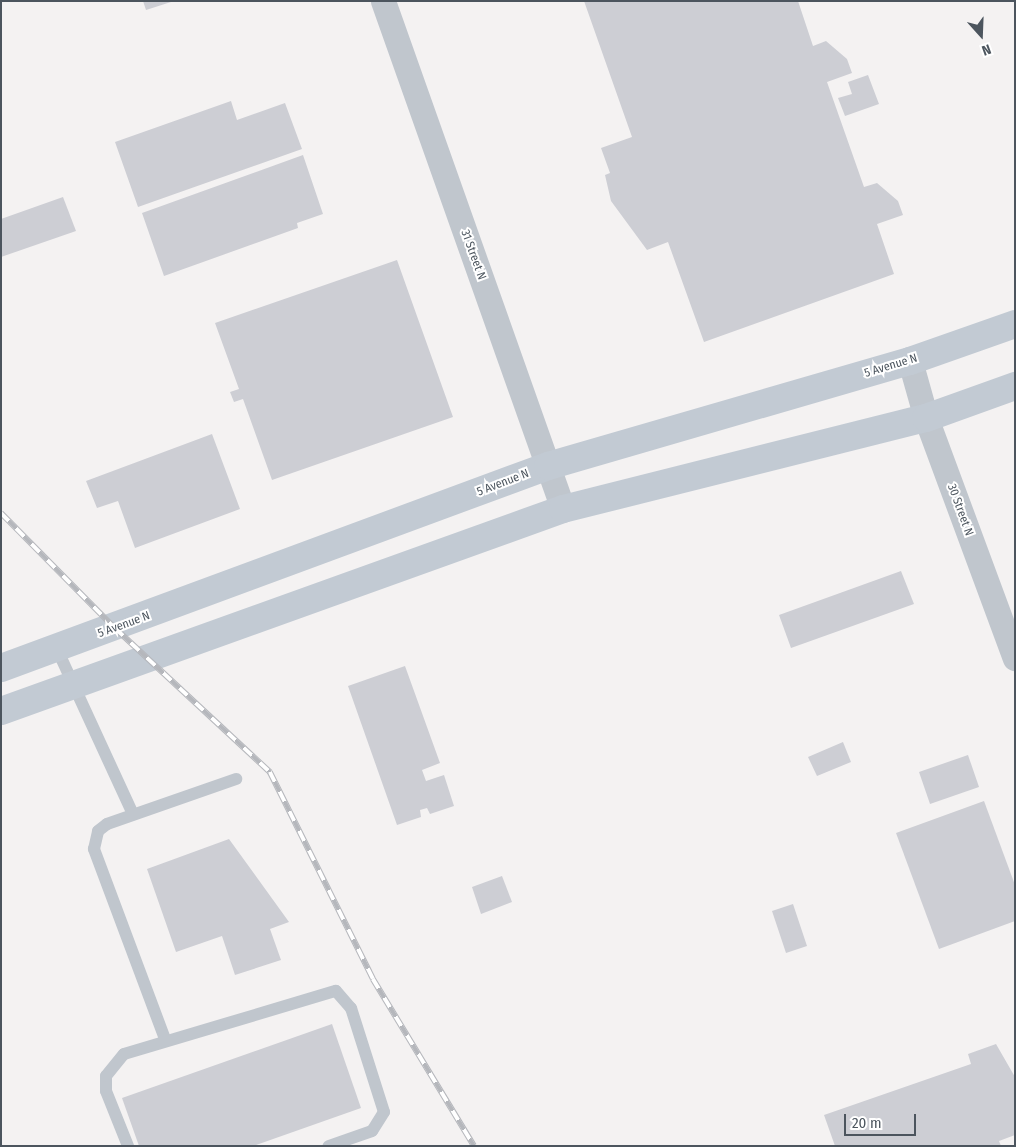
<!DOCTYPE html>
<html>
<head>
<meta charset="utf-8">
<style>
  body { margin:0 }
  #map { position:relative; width:1016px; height:1147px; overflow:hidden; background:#f4f2f2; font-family:"Fira Sans Condensed",sans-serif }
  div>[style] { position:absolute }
  .building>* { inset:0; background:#cdced4 }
  .service>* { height:12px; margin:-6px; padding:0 6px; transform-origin:6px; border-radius:6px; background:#c0c6cd }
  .minor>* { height:25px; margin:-12.5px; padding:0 12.5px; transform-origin:12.5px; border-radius:12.5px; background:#c0c6cd }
  .secondary>* { height:28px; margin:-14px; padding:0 14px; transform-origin:14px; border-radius:14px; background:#c2cad3 }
  .rail>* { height:5.5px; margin-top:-2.75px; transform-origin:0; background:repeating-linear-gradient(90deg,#fff 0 11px,#b5b7bc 0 22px); box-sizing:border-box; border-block:1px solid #b5b7bc }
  span { translate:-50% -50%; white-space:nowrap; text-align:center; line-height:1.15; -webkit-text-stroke:4px #fff; paint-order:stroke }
  .street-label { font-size:12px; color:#4c555e }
  .frame { position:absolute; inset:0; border:2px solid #4c555e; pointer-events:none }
  .north { position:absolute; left:956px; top:10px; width:50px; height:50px; -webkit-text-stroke:4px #fff; paint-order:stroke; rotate:160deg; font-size:14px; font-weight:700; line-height:20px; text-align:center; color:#4c555e }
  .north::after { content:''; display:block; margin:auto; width:18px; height:22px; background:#4c555e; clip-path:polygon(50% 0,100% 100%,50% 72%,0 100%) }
  .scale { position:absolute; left:844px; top:1114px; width:72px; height:22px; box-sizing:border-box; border:2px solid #4c555e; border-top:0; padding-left:6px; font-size:15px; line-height:18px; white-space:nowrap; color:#4c555e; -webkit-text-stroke:4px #fff; paint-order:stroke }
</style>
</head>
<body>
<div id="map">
  <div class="building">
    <i style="clip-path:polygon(143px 1px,171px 1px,171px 2px,146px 10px)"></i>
    <i style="clip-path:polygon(584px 1px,798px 1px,813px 46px,826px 41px,847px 59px,852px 73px,827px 82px,864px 187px,877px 183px,898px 201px,903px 215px,877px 224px,894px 274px,704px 342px,668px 242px,647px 250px,611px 201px,605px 175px,610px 173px,601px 148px,632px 137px)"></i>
    <i style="clip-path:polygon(868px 75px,879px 104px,845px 116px,838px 98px,852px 94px,848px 82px)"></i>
    <i style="clip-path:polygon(231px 101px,237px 120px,285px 103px,302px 149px,138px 207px,115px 142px)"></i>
    <i style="clip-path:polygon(303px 155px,323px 214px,297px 223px,298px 228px,164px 276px,142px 213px)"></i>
    <i style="clip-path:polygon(63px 197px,76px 231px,1px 257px,1px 219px)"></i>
    <i style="clip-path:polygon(397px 260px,453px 417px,272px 480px,243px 399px,234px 402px,230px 392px,239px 389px,215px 323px)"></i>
    <i style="clip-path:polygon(212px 434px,240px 509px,135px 548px,118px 501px,97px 508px,86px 481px)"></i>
    <i style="clip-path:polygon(901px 571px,914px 604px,791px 648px,779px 615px)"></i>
    <i style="clip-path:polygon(405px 666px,440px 763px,422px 770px,426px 781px,444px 775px,454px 806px,430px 814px,427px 808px,420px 810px,421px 817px,397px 825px,348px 686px)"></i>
    <i style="clip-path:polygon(843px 742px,851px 762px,817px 776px,808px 757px)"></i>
    <i style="clip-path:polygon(968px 755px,979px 787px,930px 804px,919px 772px)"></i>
    <i style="clip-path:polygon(984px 801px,1015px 885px,1015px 921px,939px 949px,896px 833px)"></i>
    <i style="clip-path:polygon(229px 839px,289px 922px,270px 929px,281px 960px,235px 975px,222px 936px,176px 952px,147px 869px)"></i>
    <i style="clip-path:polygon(502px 876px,512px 902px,481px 914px,472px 887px)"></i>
    <i style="clip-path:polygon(793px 904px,807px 946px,786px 953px,772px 911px)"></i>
    <i style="clip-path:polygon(332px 1024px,361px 1108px,253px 1146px,139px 1146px,122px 1098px)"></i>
    <i style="clip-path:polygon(996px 1044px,1015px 1077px,1015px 1135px,999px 1141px,1001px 1146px,835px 1146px,824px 1115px,971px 1064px,968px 1054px)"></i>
  </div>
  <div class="service">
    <i style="left:57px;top:649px;width:182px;rotate:65.3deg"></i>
    <i style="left:165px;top:1039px;width:203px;rotate:-110.5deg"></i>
    <i style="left:94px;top:849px;width:18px;rotate:-77deg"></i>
    <i style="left:98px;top:831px;width:11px;rotate:-38deg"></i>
    <i style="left:107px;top:824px;width:137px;rotate:-19.2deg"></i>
    <i style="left:128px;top:1146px;width:59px;rotate:-111.8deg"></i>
    <i style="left:106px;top:1091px;width:15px;rotate:-90deg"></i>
    <i style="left:106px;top:1076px;width:28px;rotate:-51deg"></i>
    <i style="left:124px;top:1054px;width:221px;rotate:-16.6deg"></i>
    <i style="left:336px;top:991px;width:23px;rotate:49deg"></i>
    <i style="left:351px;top:1008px;width:109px;rotate:72.4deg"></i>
    <i style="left:384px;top:1112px;width:22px;rotate:122deg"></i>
    <i style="left:372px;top:1131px;width:46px;rotate:160.8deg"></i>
  </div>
  <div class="minor">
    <i style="left:383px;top:1px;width:539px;rotate:70.49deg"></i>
    <i style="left:910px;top:361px;width:59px;rotate:74.3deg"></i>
    <i style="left:926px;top:418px;width:256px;rotate:69.7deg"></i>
  </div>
  <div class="secondary">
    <i style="left:1px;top:668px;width:583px;rotate:-20.27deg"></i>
    <i style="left:548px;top:466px;width:377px;rotate:-16.2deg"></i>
    <i style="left:910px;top:361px;width:111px;rotate:-19.4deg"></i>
    <i style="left:1px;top:711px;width:597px;rotate:-19.77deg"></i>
    <i style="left:563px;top:509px;width:374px;rotate:-14.1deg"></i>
    <i style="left:926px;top:418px;width:95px;rotate:-19.8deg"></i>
  </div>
  <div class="rail">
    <i style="left:1px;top:513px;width:162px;rotate:45.3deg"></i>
    <i style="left:115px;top:628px;width:212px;rotate:42.9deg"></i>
    <i style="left:270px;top:772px;width:231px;rotate:63.5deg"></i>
    <i style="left:373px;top:979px;width:195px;rotate:58.8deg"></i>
  </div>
  <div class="street-label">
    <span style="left:473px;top:255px;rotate:70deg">31 Street N</span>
    <span style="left:891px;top:366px;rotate:-17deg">5 Avenue N</span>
    <span style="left:503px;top:483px;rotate:-21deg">5 Avenue N</span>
    <span style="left:960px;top:510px;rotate:70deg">30 Street N</span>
    <span style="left:124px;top:625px;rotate:-20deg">5 Avenue N</span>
  </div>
  <div class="frame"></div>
  <div class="north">N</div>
  <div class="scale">20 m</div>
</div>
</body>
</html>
